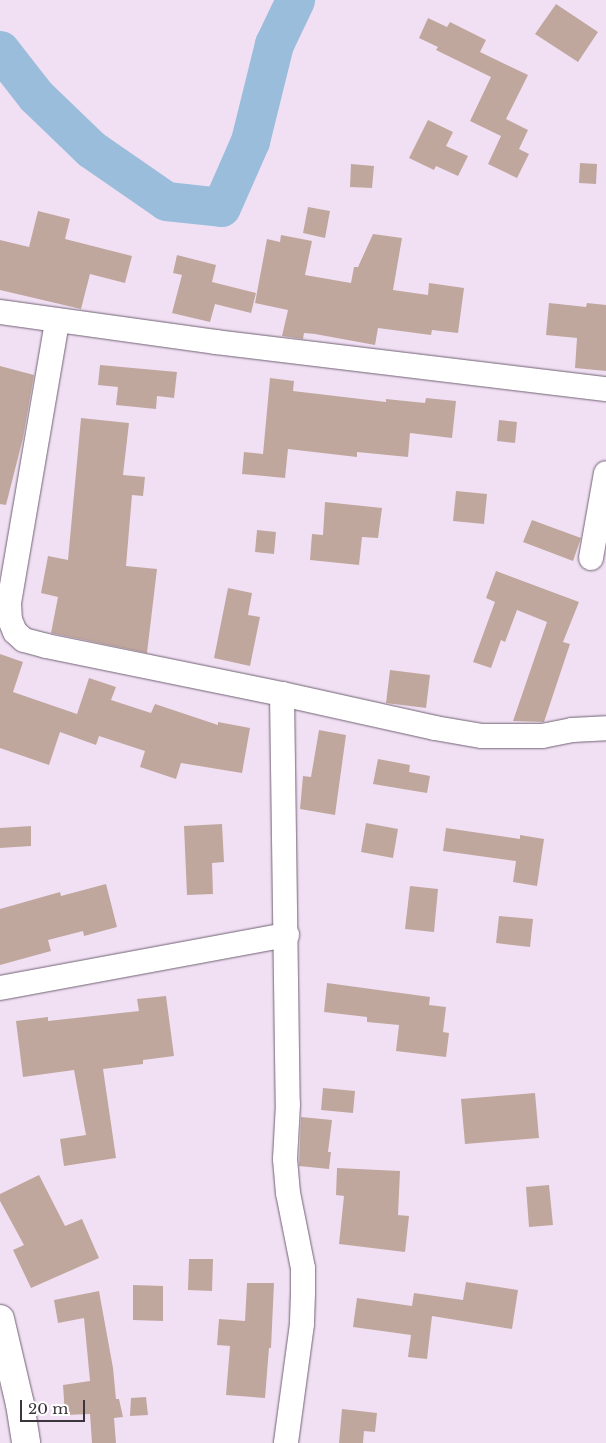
<!DOCTYPE html>
<html>
<head>
<meta charset="utf-8">
<style>
  body { margin:0 }
  #map { position:relative; width:606px; height:1443px; overflow:hidden; background:#f1e0f4; font-family:"Libre Baskerville",serif }
  div>[style] { position:absolute }
  .river>* { height:39px; margin:-19.5px; padding:0 19.5px; transform-origin:19.5px; border-radius:19.5px; background:#9abddb }
  .building>* { inset:0; background:#c0a79d }
  .roads { filter:drop-shadow(0 0 1px #716273) drop-shadow(0 0 1px #716273) }
  .minor>* { height:24px; margin:-12px; padding:0 12px; transform-origin:12px; border-radius:12px; background:#fff }
  .highway>* { height:28px; margin:-14px; padding:0 14px; transform-origin:14px; border-radius:14px; background:#fff }
  span { translate:-50% -50%; white-space:nowrap; text-align:center; line-height:1.15; -webkit-text-stroke:4px #fff; paint-order:stroke }
  .scale { position:absolute; left:20px; top:1400px; width:65px; height:22px; box-sizing:border-box; border:2px solid #3b343c; border-top:0; padding-left:6px; font-size:15px; line-height:18px; white-space:nowrap; color:#3b343c; -webkit-text-stroke:4px #fff; paint-order:stroke }
</style>
</head>
<body>
<div id="map">
  <div class="river">
    <i style="left:0;top:50px;width:58px;rotate:52deg"></i>
    <i style="left:36px;top:96px;width:76px;rotate:43.9deg"></i>
    <i style="left:91px;top:149px;width:91px;rotate:34.7deg"></i>
    <i style="left:166px;top:201px;width:55px;rotate:6.2deg"></i>
    <i style="left:221px;top:207px;width:72px;rotate:-66.3deg"></i>
    <i style="left:250px;top:141px;width:100px;rotate:-76.1deg"></i>
    <i style="left:274px;top:44px;width:49px;rotate:-64.5deg"></i>
  </div>
  <div class="building">
    <i style="clip-path:polygon(556px 4px,598px 32px,578px 62px,535px 34px)"></i>
    <i style="clip-path:polygon(428px 18px,447px 27px,450px 22px,486px 40px,480px 52px,528px 75px,506px 119px,528px 130px,519px 149px,529px 154px,517px 178px,488px 164px,501px 136px,470px 121px,491px 77px,436px 50px,438px 47px,419px 38px)"></i>
    <i style="clip-path:polygon(428px 120px,453px 132px,446px 146px,468px 156px,458px 176px,436px 166px,434px 170px,409px 158px)"></i>
    <i style="clip-path:polygon(580px 163px,597px 164px,596px 184px,579px 183px)"></i>
    <i style="clip-path:polygon(351px 164px,374px 166px,372px 188px,350px 187px)"></i>
    <i style="clip-path:polygon(308px 207px,330px 211px,325px 238px,303px 233px)"></i>
    <i style="clip-path:polygon(38px 211px,70px 219px,65px 239px,132px 256px,125px 283px,90px 274px,81px 309px,0 290px,0 240px,29px 247px)"></i>
    <i style="clip-path:polygon(373px 234px,402px 238px,393px 290px,428px 295px,429px 283px,464px 288px,458px 333px,432px 330px,431px 335px,378px 328px,375px 345px,315px 334px,304px 333px,303px 339px,282px 336px,288px 310px,255px 303px,267px 239px,280px 242px,281px 235px,312px 241px,305px 275px,351px 283px,354px 267px,358px 267px)"></i>
    <i style="clip-path:polygon(177px 255px,216px 265px,212px 282px,256px 293px,251px 313px,215px 304px,210px 322px,172px 313px,182px 275px,173px 273px)"></i>
    <i style="clip-path:polygon(549px 303px,586px 307px,587px 303px,606px 305px,606px 371px,575px 368px,577px 338px,546px 335px)"></i>
    <i style="clip-path:polygon(100px 365px,177px 372px,174px 398px,157px 396px,156px 409px,116px 405px,118px 387px,98px 385px)"></i>
    <i style="clip-path:polygon(0 366px,34px 375px,23px 438px,6px 505px,0 504px)"></i>
    <i style="clip-path:polygon(270px 378px,294px 381px,293px 391px,386px 402px,386px 399px,425px 403px,426px 398px,456px 401px,452px 438px,410px 433px,408px 457px,357px 452px,357px 457px,288px 449px,285px 478px,242px 474px,244px 452px,263px 454px)"></i>
    <i style="clip-path:polygon(81px 418px,129px 423px,123px 475px,145px 477px,143px 496px,132px 495px,126px 566px,157px 569px,147px 653px,51px 633px,58px 597px,41px 593px,48px 556px,68px 560px)"></i>
    <i style="clip-path:polygon(499px 420px,517px 422px,515px 443px,497px 441px)"></i>
    <i style="clip-path:polygon(456px 491px,487px 494px,484px 524px,453px 521px)"></i>
    <i style="clip-path:polygon(325px 502px,382px 508px,378px 538px,362px 537px,359px 565px,310px 560px,312px 534px,323px 535px)"></i>
    <i style="clip-path:polygon(532px 520px,581px 538px,573px 561px,523px 542px)"></i>
    <i style="clip-path:polygon(257px 530px,276px 532px,274px 554px,255px 552px)"></i>
    <i style="clip-path:polygon(496px 571px,579px 602px,563px 642px,570px 644px,544px 722px,513px 721px,547px 622px,517px 610px,505px 642px,501px 640px,491px 668px,473px 662px,495px 602px,486px 598px)"></i>
    <i style="clip-path:polygon(228px 588px,252px 593px,248px 615px,260px 617px,250px 666px,214px 658px)"></i>
    <i style="clip-path:polygon(0 654px,23px 662px,13px 692px,77px 714px,89px 678px,116px 687px,111px 700px,151px 713px,155px 704px,218px 725px,218px 722px,250px 728px,242px 773px,181px 763px,176px 779px,140px 767px,145px 751px,99px 736px,96px 745px,60px 732px,49px 765px,0 748px)"></i>
    <i style="clip-path:polygon(390px 670px,430px 675px,426px 708px,386px 703px)"></i>
    <i style="clip-path:polygon(319px 730px,346px 735px,335px 815px,300px 809px,303px 776px,311px 777px)"></i>
    <i style="clip-path:polygon(378px 759px,410px 765px,409px 772px,430px 776px,427px 793px,373px 784px)"></i>
    <i style="clip-path:polygon(366px 823px,398px 829px,393px 858px,361px 852px)"></i>
    <i style="clip-path:polygon(222px 824px,224px 862px,212px 863px,213px 894px,187px 895px,184px 826px)"></i>
    <i style="clip-path:polygon(31px 826px,31px 846px,0 848px,0 828px)"></i>
    <i style="clip-path:polygon(446px 828px,520px 839px,520px 835px,544px 839px,537px 886px,513px 882px,516px 861px,443px 851px)"></i>
    <i style="clip-path:polygon(106px 884px,117px 927px,84px 936px,83px 931px,48px 940px,51px 951px,0 965px,0 909px,60px 892px,61px 896px)"></i>
    <i style="clip-path:polygon(410px 886px,438px 889px,434px 932px,405px 929px)"></i>
    <i style="clip-path:polygon(499px 916px,533px 919px,530px 947px,496px 943px)"></i>
    <i style="clip-path:polygon(327px 983px,430px 997px,429px 1005px,446px 1007px,443px 1032px,449px 1033px,446px 1057px,396px 1051px,399px 1025px,367px 1022px,367px 1017px,324px 1012px)"></i>
    <i style="clip-path:polygon(166px 996px,174px 1056px,143px 1060px,143px 1064px,103px 1069px,116px 1158px,64px 1166px,60px 1139px,86px 1135px,74px 1070px,23px 1077px,16px 1021px,48px 1017px,48px 1021px,139px 1011px,137px 999px)"></i>
    <i style="clip-path:polygon(323px 1088px,355px 1091px,353px 1113px,321px 1110px)"></i>
    <i style="clip-path:polygon(535px 1093px,539px 1138px,465px 1144px,461px 1099px)"></i>
    <i style="clip-path:polygon(301px 1117px,332px 1120px,328px 1152px,331px 1152px,329px 1169px,299px 1166px)"></i>
    <i style="clip-path:polygon(337px 1168px,400px 1171px,398px 1215px,409px 1216px,405px 1252px,339px 1244px,344px 1196px,336px 1195px)"></i>
    <i style="clip-path:polygon(39px 1175px,65px 1226px,82px 1219px,99px 1258px,31px 1288px,13px 1250px,24px 1245px,0 1201px,0 1194px)"></i>
    <i style="clip-path:polygon(549px 1185px,553px 1225px,529px 1227px,526px 1187px)"></i>
    <i style="clip-path:polygon(189px 1259px,213px 1259px,212px 1291px,188px 1290px)"></i>
    <i style="clip-path:polygon(466px 1282px,518px 1290px,512px 1329px,432px 1316px,427px 1359px,408px 1357px,411px 1335px,353px 1327px,357px 1298px,412px 1306px,414px 1293px,463px 1300px)"></i>
    <i style="clip-path:polygon(247px 1283px,274px 1283px,271px 1348px,269px 1348px,265px 1398px,226px 1395px,230px 1346px,217px 1345px,219px 1319px,245px 1321px)"></i>
    <i style="clip-path:polygon(133px 1285px,163px 1286px,163px 1321px,133px 1320px)"></i>
    <i style="clip-path:polygon(99px 1291px,113px 1368px,116px 1399px,119px 1399px,123px 1417px,114px 1418px,116px 1443px,92px 1443px,90px 1414px,65px 1415px,63px 1385px,90px 1381px,84px 1318px,58px 1323px,54px 1300px)"></i>
    <i style="clip-path:polygon(146px 1397px,148px 1415px,130px 1416px,131px 1398px)"></i>
    <i style="clip-path:polygon(342px 1409px,377px 1413px,375px 1432px,364px 1431px,363px 1443px,339px 1443px)"></i>
  </div>
  <div class="roads">
    <div class="minor">
      <i style="left:0;top:312px;width:218px;rotate:7.9deg"></i>
      <i style="left:216px;top:342px;width:393px;rotate:6.9deg"></i>
      <i style="left:57px;top:322px;width:285px;rotate:99.7deg"></i>
      <i style="left:9px;top:603px;width:17px;rotate:87deg"></i>
      <i style="left:10px;top:620px;width:13px;rotate:67deg"></i>
      <i style="left:15px;top:632px;width:12px;rotate:42deg"></i>
      <i style="left:24px;top:640px;width:23px;rotate:15deg"></i>
      <i style="left:46px;top:646px;width:241px;rotate:11.5deg"></i>
      <i style="left:282px;top:694px;width:157px;rotate:12.5deg"></i>
      <i style="left:435px;top:728px;width:48px;rotate:9.7deg"></i>
      <i style="left:482px;top:736px;width:60px"></i>
      <i style="left:542px;top:736px;width:31px;rotate:-11deg"></i>
      <i style="left:572px;top:730px;width:34px;rotate:-3deg"></i>
      <i style="left:591px;top:558px;width:86px;rotate:-80deg"></i>
      <i style="left:282px;top:694px;width:410px;rotate:89.2deg"></i>
      <i style="left:288px;top:1104px;width:55px;rotate:93.1deg"></i>
      <i style="left:285px;top:1159px;width:34px;rotate:85deg"></i>
      <i style="left:288px;top:1193px;width:76px;rotate:78.7deg"></i>
      <i style="left:303px;top:1268px;width:25px;rotate:90deg"></i>
      <i style="left:303px;top:1293px;width:31px;rotate:92deg"></i>
      <i style="left:302px;top:1324px;width:120px;rotate:97.7deg"></i>
      <i style="left:0;top:988px;width:292px;rotate:-10.5deg"></i>
    </div>
    <div class="highway">
      <i style="left:0;top:1319px;width:87px;rotate:76.8deg"></i>
      <i style="left:20px;top:1404px;width:39px;rotate:81deg"></i>
    </div>
  </div>
  <div class="scale">20 m</div>
</div>
</body>
</html>
